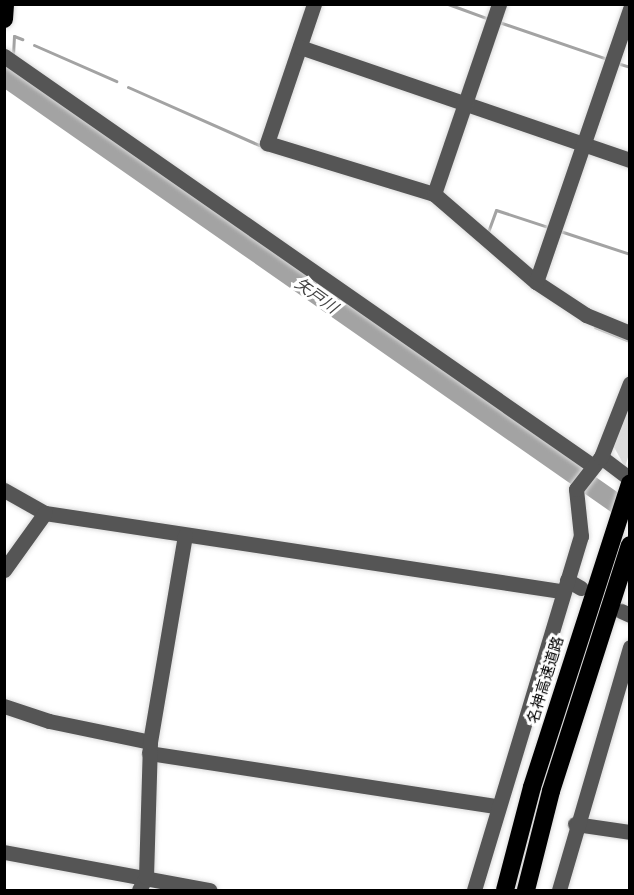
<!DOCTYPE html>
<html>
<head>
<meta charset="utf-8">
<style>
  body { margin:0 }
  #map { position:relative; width:634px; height:895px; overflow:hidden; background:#fff; font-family:"Roboto Condensed","Noto Sans JP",sans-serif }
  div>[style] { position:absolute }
  .green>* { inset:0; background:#dcdcdc }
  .stream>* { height:3px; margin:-1.5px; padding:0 1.5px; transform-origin:1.5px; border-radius:1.5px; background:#a3a3a3 }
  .river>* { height:20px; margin:-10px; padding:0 10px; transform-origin:10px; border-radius:10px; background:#a3a3a3 }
  .roads { filter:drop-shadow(0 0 2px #dbdbdb) drop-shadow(0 0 2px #dbdbdb) }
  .minor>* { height:15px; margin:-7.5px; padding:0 7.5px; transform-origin:7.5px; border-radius:7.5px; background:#555 }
  .highway>* { height:18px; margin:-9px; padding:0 9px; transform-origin:9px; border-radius:9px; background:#000 }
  span { translate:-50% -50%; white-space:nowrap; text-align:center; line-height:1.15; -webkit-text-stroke:6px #fff; paint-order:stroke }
  .street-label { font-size:15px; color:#000 }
  .water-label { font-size:16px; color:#444; font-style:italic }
  .frame { position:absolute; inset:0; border:6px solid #000; pointer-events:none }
</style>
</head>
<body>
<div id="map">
  <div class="green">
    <i style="clip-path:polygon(629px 403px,629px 454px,625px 467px,614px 447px)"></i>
  </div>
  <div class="stream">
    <i style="left:448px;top:4px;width:44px;rotate:20.1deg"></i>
    <i style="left:499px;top:22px;width:114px;rotate:18.9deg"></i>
    <i style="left:34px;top:45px;width:90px;rotate:23.7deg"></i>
    <i style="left:13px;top:55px;width:19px;rotate:-87deg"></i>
    <i style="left:14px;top:36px;width:9px;rotate:21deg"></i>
    <i style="left:617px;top:63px;width:14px;rotate:17deg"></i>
    <i style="left:128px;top:87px;width:143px;rotate:23.9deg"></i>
    <i style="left:560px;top:231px;width:74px;rotate:18.2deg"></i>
    <i style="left:488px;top:232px;width:23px;rotate:-70deg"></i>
    <i style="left:496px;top:210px;width:55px;rotate:18.1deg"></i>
    <i style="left:595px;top:327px;width:38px;rotate:22deg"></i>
  </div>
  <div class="river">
    <i style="left:4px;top:76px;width:763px;rotate:34.92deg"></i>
  </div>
  <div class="roads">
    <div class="minor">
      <i style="left:314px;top:4px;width:147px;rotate:108.7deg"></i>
      <i style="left:267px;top:143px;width:175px;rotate:17deg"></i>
      <i style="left:434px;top:194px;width:135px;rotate:40.8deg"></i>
      <i style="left:536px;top:282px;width:60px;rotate:33.4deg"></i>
      <i style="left:586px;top:315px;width:48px;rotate:22.2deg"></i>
      <i style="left:300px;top:47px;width:349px;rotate:18.9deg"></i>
      <i style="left:4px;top:56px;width:718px;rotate:34.84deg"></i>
      <i style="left:434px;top:194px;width:201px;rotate:-71.1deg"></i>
      <i style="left:536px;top:282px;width:289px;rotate:-71deg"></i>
      <i style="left:601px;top:457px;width:36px;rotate:37deg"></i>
      <i style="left:4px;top:490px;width:47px;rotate:29.3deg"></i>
      <i style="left:45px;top:513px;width:522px;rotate:8.6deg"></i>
      <i style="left:4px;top:570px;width:70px;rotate:-54.3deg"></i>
      <i style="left:567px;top:580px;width:16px;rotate:30deg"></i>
      <i style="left:621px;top:611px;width:10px;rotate:24deg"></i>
      <i style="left:4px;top:706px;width:47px;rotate:18.4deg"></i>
      <i style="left:49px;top:721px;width:103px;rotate:11.7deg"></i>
      <i style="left:149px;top:753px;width:351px;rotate:8.7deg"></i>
      <i style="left:575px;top:824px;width:56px;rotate:8.3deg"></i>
      <i style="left:4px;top:852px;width:209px;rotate:10.5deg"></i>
      <i style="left:139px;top:890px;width:15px;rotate:-62deg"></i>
      <i style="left:146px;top:877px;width:135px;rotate:-88.3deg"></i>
      <i style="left:150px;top:742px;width:210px;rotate:-80.4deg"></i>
      <i style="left:474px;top:890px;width:370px;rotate:-73.2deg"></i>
      <i style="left:581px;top:536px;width:47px;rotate:-96.1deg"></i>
      <i style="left:576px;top:489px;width:41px;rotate:-52deg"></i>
      <i style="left:601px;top:457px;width:79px;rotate:-68.6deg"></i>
      <i style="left:559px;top:890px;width:253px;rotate:-73.7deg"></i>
    </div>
    <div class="highway">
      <i style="left:4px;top:19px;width:15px;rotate:-86deg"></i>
      <i style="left:505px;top:890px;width:106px;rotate:-75.3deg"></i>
      <i style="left:532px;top:787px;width:319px;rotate:-72.1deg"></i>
      <i style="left:526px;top:890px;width:102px;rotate:-75.8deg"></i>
      <i style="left:551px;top:791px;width:258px;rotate:-72.2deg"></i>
    </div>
  </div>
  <div class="street-label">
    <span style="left:546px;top:680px;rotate:-73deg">名神高速道路</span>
  </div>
  <div class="water-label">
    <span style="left:316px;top:296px;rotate:36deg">矢戸川</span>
  </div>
  <div class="frame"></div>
</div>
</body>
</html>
